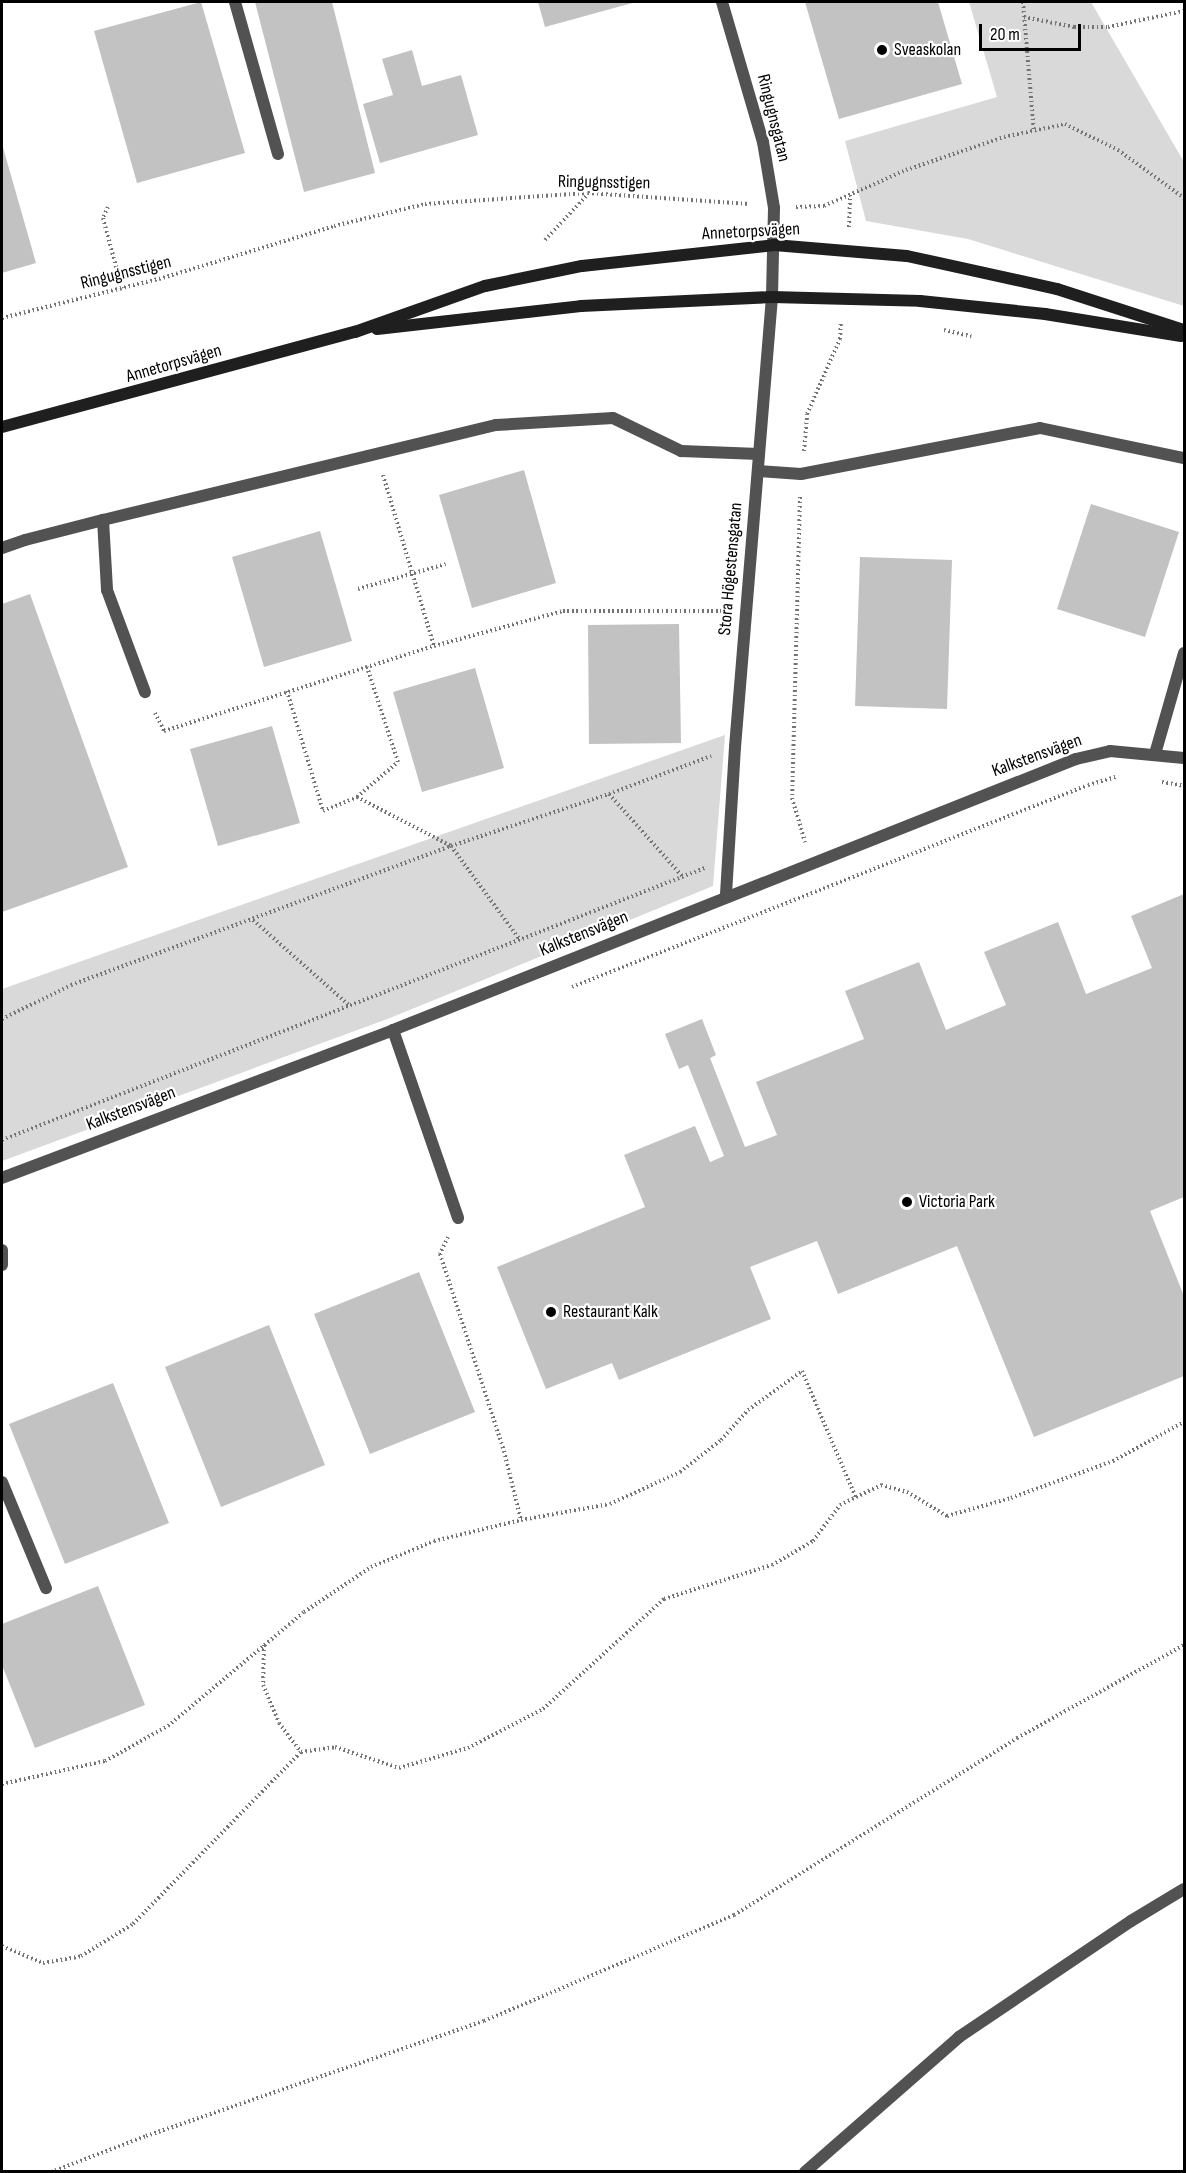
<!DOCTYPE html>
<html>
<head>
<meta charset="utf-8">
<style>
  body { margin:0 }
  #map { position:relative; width:1186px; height:2173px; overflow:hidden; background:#fff; font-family:"Sofia Sans Condensed",sans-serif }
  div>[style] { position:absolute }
  .green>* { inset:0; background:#d9d9d9 }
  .building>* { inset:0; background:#c2c2c2 }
  .path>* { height:4px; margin-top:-2px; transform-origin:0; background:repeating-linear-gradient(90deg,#747474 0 1.5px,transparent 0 4.5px) }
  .lane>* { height:12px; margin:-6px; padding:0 6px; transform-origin:6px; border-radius:6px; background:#525252 }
  .street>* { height:12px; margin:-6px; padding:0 6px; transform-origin:6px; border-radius:6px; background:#525252 }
  .secondary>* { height:12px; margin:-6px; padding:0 6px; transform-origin:6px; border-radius:6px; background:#1f1f1f }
  .dots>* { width:16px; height:16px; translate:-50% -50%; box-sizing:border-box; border:3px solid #fff; border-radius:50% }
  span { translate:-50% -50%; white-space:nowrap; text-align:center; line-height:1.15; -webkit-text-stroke:4.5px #fff; paint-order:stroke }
  .poi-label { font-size:18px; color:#000 }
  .left { translate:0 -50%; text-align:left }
  .street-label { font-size:18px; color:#000 }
  .frame { position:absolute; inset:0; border:3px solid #000; pointer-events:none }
  .scale { position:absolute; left:979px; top:24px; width:102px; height:27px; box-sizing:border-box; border:3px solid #000; border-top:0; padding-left:8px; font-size:18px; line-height:21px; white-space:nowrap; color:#000; -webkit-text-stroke:4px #fff; paint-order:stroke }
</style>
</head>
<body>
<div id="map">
  <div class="green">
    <i style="clip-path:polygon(969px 2px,1091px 2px,1184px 162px,1184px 306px,968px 239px,866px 221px,845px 141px,997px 97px)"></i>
    <i style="clip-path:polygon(725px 735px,713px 886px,390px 1018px,2px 1161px,2px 989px)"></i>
  </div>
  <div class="building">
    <i style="clip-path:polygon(201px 2px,245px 153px,137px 183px,94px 31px)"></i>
    <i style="clip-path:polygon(255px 2px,332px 2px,375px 173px,304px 192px)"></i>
    <i style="clip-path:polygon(538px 2px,636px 2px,545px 27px)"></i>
    <i style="clip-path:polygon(805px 2px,938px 2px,962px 84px,839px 119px)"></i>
    <i style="clip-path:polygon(412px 50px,422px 86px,461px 75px,478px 135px,380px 163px,363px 104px,393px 95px,382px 59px)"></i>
    <i style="clip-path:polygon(2px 144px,36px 263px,2px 273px)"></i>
    <i style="clip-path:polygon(524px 470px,556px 583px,472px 608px,439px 495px)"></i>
    <i style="clip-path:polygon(1091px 504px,1179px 532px,1145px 637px,1057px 609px)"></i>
    <i style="clip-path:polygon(320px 531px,352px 641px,264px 667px,232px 557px)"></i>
    <i style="clip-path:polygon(860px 557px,952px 560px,947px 709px,855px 706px)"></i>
    <i style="clip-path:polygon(30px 594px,128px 867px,2px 912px,2px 604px)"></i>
    <i style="clip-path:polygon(679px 624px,681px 743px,589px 744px,588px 625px)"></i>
    <i style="clip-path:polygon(475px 668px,504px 768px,422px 792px,393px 692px)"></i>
    <i style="clip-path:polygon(272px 726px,300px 823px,218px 846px,190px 749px)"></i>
    <i style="clip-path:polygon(1184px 894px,1184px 1197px,1150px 1211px,1184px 1296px,1184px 1376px,1034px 1437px,957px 1246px,838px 1294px,817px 1241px,750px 1267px,771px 1319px,619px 1380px,612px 1363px,546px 1389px,497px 1267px,645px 1207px,624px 1155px,695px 1126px,710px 1162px,724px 1156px,688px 1065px,679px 1069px,665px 1034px,702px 1019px,716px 1055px,710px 1058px,745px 1147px,777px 1135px,756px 1082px,864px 1039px,845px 991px,919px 962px,946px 1030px,1006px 1005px,984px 952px,1058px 922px,1086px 994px,1152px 968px,1131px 916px)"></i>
    <i style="clip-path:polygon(419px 1272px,475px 1412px,370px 1454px,314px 1314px)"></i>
    <i style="clip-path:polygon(269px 1325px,325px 1465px,221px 1507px,165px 1367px)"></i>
    <i style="clip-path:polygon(113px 1383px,169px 1523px,65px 1564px,9px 1424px)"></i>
    <i style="clip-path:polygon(98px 1586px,145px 1705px,35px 1748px,2px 1665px,2px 1624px)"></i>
  </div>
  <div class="path">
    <i style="left:1023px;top:2px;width:130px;rotate:85.2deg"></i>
    <i style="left:1024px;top:17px;width:51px;rotate:11.3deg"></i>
    <i style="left:1074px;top:27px;width:34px"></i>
    <i style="left:1108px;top:27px;width:78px;rotate:-11.9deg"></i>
    <i style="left:108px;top:207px;width:12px;rotate:114deg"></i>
    <i style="left:103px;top:218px;width:73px;rotate:75deg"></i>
    <i style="left:796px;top:207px;width:28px;rotate:-2deg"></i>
    <i style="left:824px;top:206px;width:90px;rotate:-23.7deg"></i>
    <i style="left:906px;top:170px;width:103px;rotate:-18.6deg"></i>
    <i style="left:1004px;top:137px;width:62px;rotate:-12deg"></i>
    <i style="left:1065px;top:124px;width:59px;rotate:26.1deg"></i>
    <i style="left:1118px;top:150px;width:82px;rotate:36deg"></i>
    <i style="left:849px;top:227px;width:32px;rotate:-88deg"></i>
    <i style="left:545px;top:240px;width:63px;rotate:-46.9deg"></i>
    <i style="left:2px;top:318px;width:162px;rotate:-14deg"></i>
    <i style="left:159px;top:279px;width:183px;rotate:-16.8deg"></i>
    <i style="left:334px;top:226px;width:94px;rotate:-13.6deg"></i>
    <i style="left:425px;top:204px;width:163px;rotate:-3.9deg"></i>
    <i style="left:588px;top:193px;width:162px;rotate:3.9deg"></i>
    <i style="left:944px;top:330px;width:28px;rotate:13deg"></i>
    <i style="left:804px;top:451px;width:37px;rotate:-85deg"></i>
    <i style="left:807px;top:414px;width:82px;rotate:-66.3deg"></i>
    <i style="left:840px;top:339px;width:18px;rotate:-87deg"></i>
    <i style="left:383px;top:475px;width:178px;rotate:73.4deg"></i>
    <i style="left:800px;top:497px;width:301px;rotate:91.5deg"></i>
    <i style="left:792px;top:798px;width:46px;rotate:73.5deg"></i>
    <i style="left:358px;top:589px;width:91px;rotate:-15.9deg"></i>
    <i style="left:287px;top:691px;width:125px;rotate:73.3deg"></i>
    <i style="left:323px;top:811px;width:37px;rotate:-22deg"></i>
    <i style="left:357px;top:797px;width:106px;rotate:27.5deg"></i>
    <i style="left:451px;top:846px;width:117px;rotate:53.7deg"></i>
    <i style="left:155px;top:713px;width:20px;rotate:63deg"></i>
    <i style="left:164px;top:731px;width:283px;rotate:-17.5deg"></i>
    <i style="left:434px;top:646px;width:134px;rotate:-15.2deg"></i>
    <i style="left:563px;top:611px;width:161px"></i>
    <i style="left:1162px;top:782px;width:22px;rotate:10deg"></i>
    <i style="left:609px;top:794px;width:110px;rotate:48.3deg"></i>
    <i style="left:357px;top:797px;width:54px;rotate:-40.5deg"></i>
    <i style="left:398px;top:762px;width:100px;rotate:-108.1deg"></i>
    <i style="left:253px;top:920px;width:130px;rotate:41.6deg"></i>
    <i style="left:572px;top:987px;width:554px;rotate:-21.38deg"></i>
    <i style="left:1088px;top:785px;width:29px;rotate:-16deg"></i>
    <i style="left:2px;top:1019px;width:77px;rotate:-26.2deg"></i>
    <i style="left:71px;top:985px;width:405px;rotate:-20.1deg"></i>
    <i style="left:451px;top:846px;width:166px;rotate:-18.2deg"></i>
    <i style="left:609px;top:794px;width:109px;rotate:-20.4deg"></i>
    <i style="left:2px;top:1140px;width:754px;rotate:-21.15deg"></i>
    <i style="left:448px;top:1237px;width:19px;rotate:115deg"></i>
    <i style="left:440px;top:1254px;width:207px;rotate:72deg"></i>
    <i style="left:504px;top:1451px;width:71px;rotate:76.2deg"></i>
    <i style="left:264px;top:1645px;width:40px;rotate:91.4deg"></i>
    <i style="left:263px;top:1685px;width:41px;rotate:67.2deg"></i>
    <i style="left:279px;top:1723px;width:36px;rotate:53deg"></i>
    <i style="left:2px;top:1784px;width:106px;rotate:-12.6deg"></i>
    <i style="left:105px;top:1761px;width:72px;rotate:-29.1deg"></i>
    <i style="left:168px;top:1726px;width:177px;rotate:-40deg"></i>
    <i style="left:304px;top:1612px;width:81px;rotate:-33.9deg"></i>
    <i style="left:371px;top:1567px;width:68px;rotate:-22.4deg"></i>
    <i style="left:434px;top:1541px;width:89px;rotate:-13.6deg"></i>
    <i style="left:521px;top:1520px;width:90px;rotate:-10.2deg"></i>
    <i style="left:610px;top:1504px;width:77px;rotate:-24.6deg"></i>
    <i style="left:680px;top:1472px;width:52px;rotate:-38deg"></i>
    <i style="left:721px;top:1440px;width:40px;rotate:-48deg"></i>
    <i style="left:748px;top:1410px;width:67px;rotate:-35.8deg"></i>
    <i style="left:802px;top:1371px;width:138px;rotate:67deg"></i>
    <i style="left:2px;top:1946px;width:44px;rotate:22.5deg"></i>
    <i style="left:43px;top:1963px;width:39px;rotate:-10deg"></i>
    <i style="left:81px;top:1956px;width:61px;rotate:-31.6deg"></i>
    <i style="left:133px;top:1924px;width:240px;rotate:-45.7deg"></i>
    <i style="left:301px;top:1752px;width:34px;rotate:-8deg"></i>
    <i style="left:335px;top:1747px;width:67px;rotate:18.2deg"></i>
    <i style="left:399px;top:1768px;width:72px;rotate:-16.2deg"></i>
    <i style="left:468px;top:1748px;width:85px;rotate:-27.5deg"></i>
    <i style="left:543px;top:1709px;width:164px;rotate:-42.3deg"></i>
    <i style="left:664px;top:1599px;width:113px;rotate:-17.5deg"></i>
    <i style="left:772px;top:1565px;width:48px;rotate:-30.3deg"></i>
    <i style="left:813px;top:1541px;width:45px;rotate:-53.1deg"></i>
    <i style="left:840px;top:1505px;width:46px;rotate:-26deg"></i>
    <i style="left:881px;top:1485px;width:27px;rotate:15deg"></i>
    <i style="left:907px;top:1492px;width:47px;rotate:31deg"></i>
    <i style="left:947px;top:1516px;width:66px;rotate:-15.7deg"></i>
    <i style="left:1011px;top:1498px;width:109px;rotate:-19.9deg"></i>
    <i style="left:1113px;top:1461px;width:81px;rotate:-28.8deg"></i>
    <i style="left:51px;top:2172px;width:102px;rotate:-20.8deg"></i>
    <i style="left:146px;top:2136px;width:357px;rotate:-18.8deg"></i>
    <i style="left:484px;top:2021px;width:272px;rotate:-23deg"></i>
    <i style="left:734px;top:1915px;width:334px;rotate:-32deg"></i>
    <i style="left:1017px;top:1738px;width:191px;rotate:-29.1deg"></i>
  </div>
  <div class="lane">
    <i style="left:235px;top:2px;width:158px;rotate:74.2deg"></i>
    <i style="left:758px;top:471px;width:43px;rotate:4deg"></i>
    <i style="left:801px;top:474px;width:243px;rotate:-10.9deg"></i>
    <i style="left:1040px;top:428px;width:147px;rotate:11.8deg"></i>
    <i style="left:103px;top:520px;width:70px;rotate:86.7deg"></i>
    <i style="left:107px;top:590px;width:109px;rotate:69.6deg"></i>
    <i style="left:2px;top:548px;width:24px;rotate:-19deg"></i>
    <i style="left:25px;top:540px;width:81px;rotate:-14.4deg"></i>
    <i style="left:103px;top:520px;width:404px;rotate:-13.6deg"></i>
    <i style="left:496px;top:425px;width:117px;rotate:-3.4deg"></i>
    <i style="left:613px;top:418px;width:76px;rotate:25.9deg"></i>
    <i style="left:681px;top:451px;width:78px;rotate:2.2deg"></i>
    <i style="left:1155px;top:754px;width:105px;rotate:-74deg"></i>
    <i style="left:393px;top:1030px;width:199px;rotate:70.9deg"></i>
    <i style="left:805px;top:2172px;width:205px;rotate:-41.2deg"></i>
    <i style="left:959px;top:2037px;width:207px;rotate:-34deg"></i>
    <i style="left:1131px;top:1921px;width:62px;rotate:-31.1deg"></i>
  </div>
  <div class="street">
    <i style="left:722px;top:2px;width:146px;rotate:73.7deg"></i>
    <i style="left:763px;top:142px;width:67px;rotate:80.5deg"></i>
    <i style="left:774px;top:208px;width:89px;rotate:91.3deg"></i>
    <i style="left:772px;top:297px;width:452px;rotate:94.7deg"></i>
    <i style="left:735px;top:747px;width:149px;rotate:93.5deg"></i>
    <i style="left:2px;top:1178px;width:418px;rotate:-20.7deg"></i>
    <i style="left:393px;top:1030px;width:735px;rotate:-21.64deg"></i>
    <i style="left:1076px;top:759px;width:35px;rotate:-13deg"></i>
    <i style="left:1110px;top:751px;width:74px;rotate:5.4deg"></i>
    <i style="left:2px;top:1250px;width:15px;rotate:90deg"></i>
    <i style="left:2px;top:1482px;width:115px;rotate:67.5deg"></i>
  </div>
  <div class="secondary">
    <i style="left:377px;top:329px;width:205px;rotate:-6.4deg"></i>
    <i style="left:581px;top:306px;width:191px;rotate:-2.7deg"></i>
    <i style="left:772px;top:297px;width:148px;rotate:1.5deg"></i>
    <i style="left:920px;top:301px;width:126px;rotate:5.9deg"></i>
    <i style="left:1045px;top:314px;width:138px;rotate:9.2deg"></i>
    <i style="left:2px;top:427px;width:366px;rotate:-15.1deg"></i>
    <i style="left:355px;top:332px;width:138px;rotate:-19.5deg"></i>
    <i style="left:485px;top:286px;width:99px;rotate:-11.7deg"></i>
    <i style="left:582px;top:266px;width:193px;rotate:-6.2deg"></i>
    <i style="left:774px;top:245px;width:133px;rotate:4.7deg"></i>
    <i style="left:907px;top:256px;width:154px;rotate:12.4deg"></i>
    <i style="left:1057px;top:289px;width:133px;rotate:17.9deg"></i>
  </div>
  <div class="dots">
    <i style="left:882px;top:50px;background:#000"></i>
    <i style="left:907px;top:1202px;background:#000"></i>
    <i style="left:551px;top:1312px;background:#000"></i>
  </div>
  <div class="poi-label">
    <span class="left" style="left:894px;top:50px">Sveaskolan</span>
    <span class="left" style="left:919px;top:1202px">Victoria Park</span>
    <span class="left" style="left:563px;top:1312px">Restaurant Kalk</span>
  </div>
  <div class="street-label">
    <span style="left:773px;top:118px;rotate:76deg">Ringugnsgatan</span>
    <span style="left:604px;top:183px;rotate:1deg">Ringugnsstigen</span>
    <span style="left:751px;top:232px;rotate:-3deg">Annetorpsvägen</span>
    <span style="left:126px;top:273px;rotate:-14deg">Ringugnsstigen</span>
    <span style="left:174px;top:364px;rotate:-16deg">Annetorpsvägen</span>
    <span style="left:731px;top:569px;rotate:-85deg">Stora Högestensgatan</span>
    <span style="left:1037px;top:756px;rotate:-20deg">Kalkstensvägen</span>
    <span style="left:584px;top:934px;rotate:-22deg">Kalkstensvägen</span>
    <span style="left:131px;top:1109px;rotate:-21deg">Kalkstensvägen</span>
  </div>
  <div class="frame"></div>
  <div class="scale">20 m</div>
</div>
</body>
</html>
